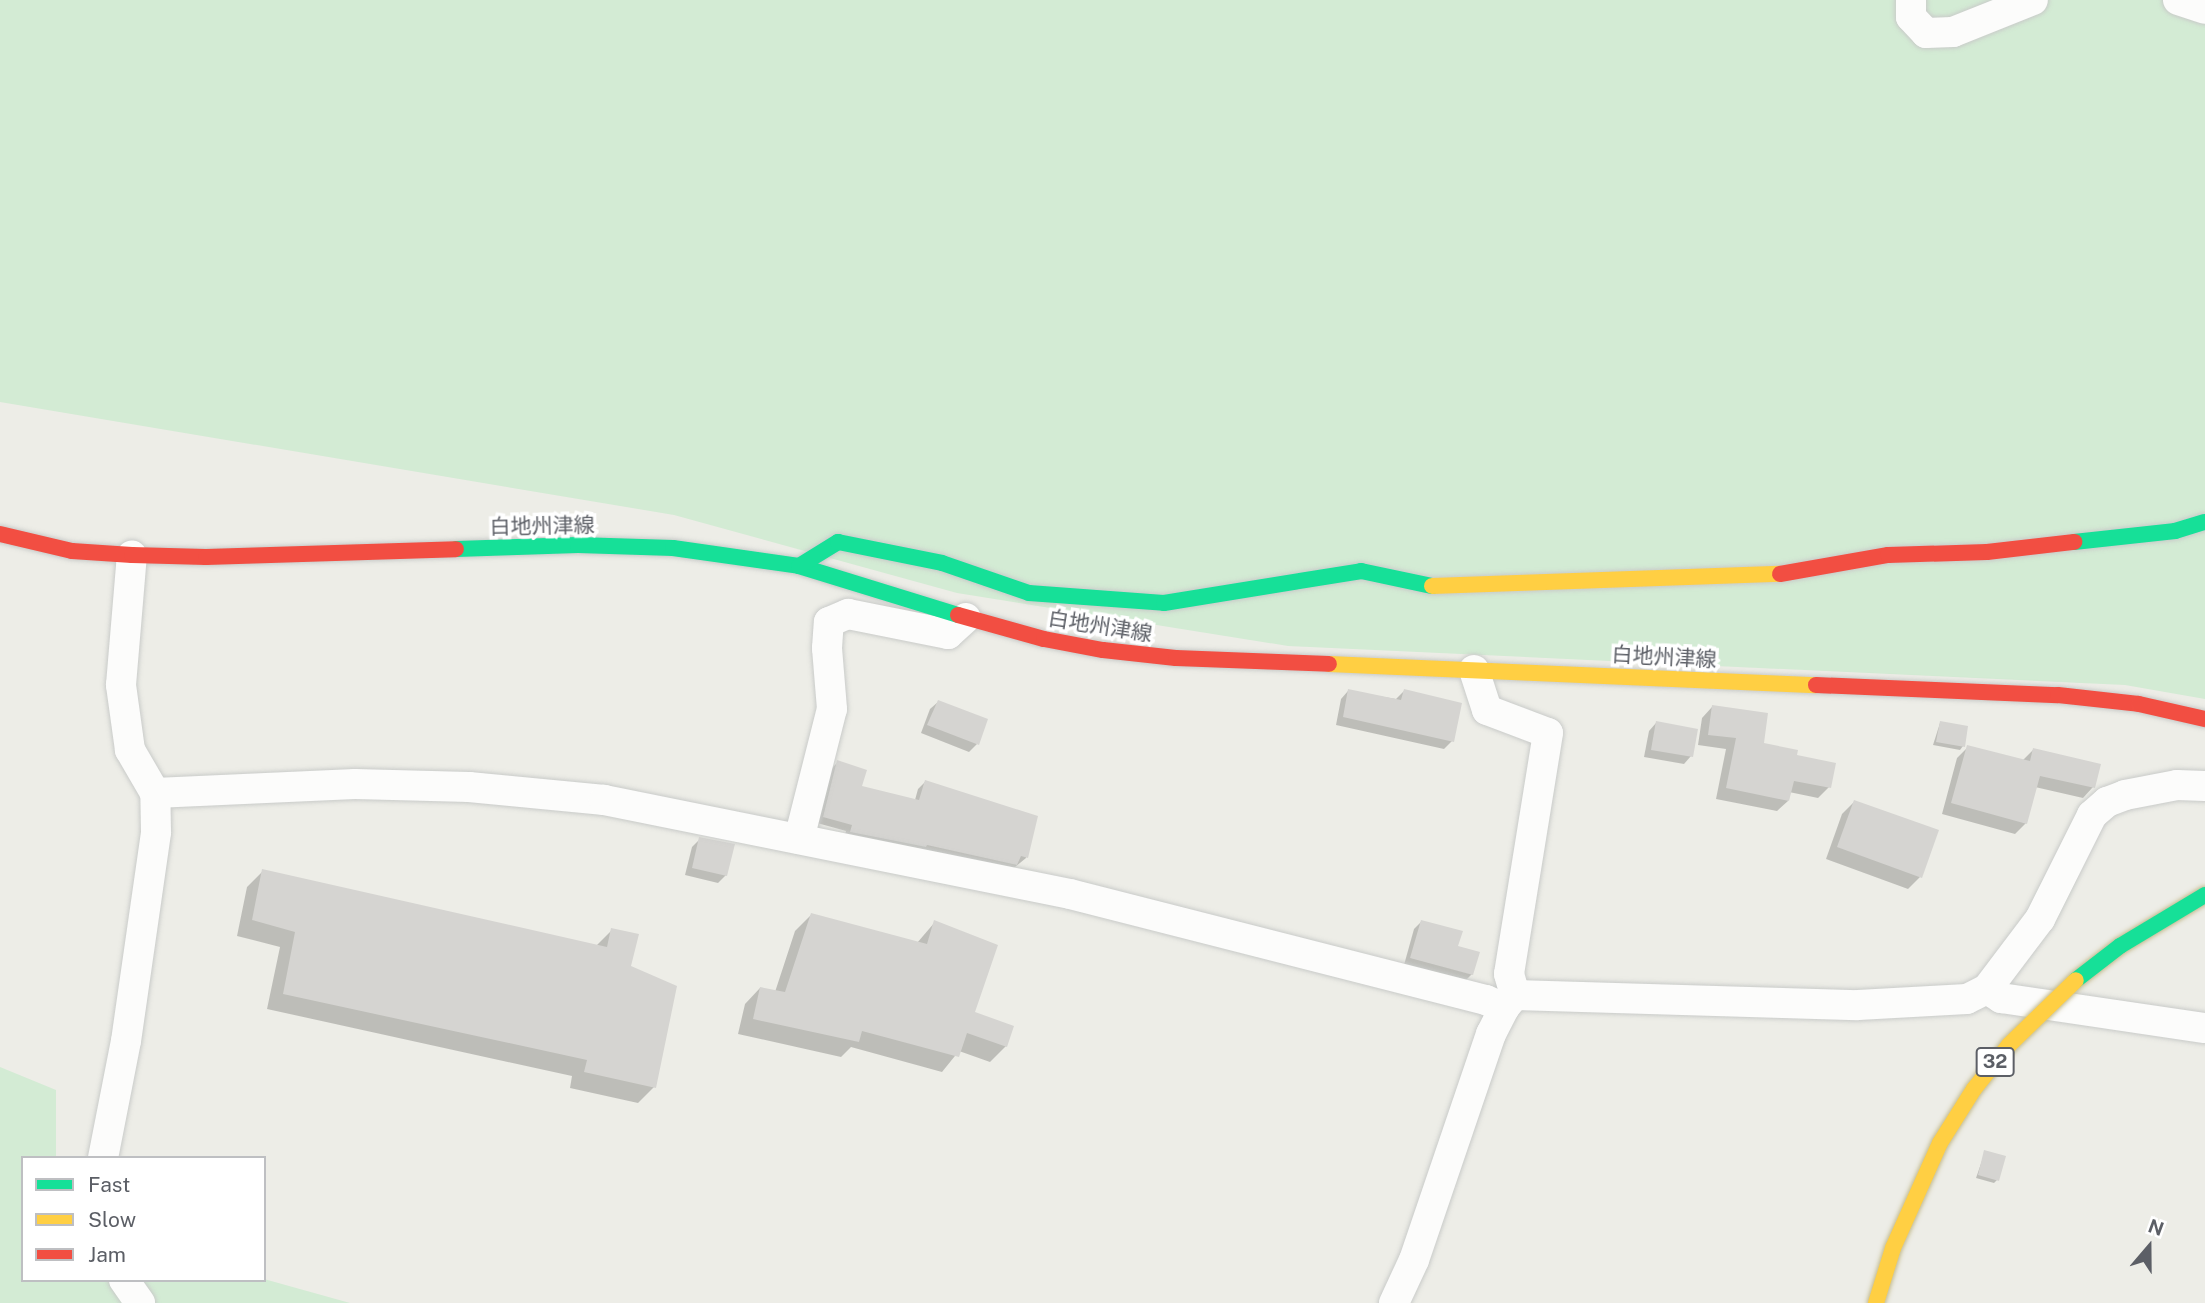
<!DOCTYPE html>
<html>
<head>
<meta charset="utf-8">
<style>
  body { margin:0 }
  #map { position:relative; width:2205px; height:1303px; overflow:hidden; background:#edede7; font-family:"Public Sans","Noto Sans JP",sans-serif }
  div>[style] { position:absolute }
  .green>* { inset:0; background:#d3ebd4 }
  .shadow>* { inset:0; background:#0003 }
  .building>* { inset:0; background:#d5d4d1 }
  .roads { filter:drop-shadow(0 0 2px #c9cbc9) drop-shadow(0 0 2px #c9cbc9) }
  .street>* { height:30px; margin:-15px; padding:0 15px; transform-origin:15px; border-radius:15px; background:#fcfcfb }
  .fast>* { height:16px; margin:-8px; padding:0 8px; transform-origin:8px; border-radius:8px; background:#16e098 }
  .slow>* { height:16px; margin:-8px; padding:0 8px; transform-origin:8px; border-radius:8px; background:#ffcf43 }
  .jam>* { height:16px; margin:-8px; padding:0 8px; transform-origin:8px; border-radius:8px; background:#f24e42 }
  .bridges { filter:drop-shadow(0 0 2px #c5bd93) drop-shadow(0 0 2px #c5bd93) }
  .fast-bridge>* { height:16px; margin:-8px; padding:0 8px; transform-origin:8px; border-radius:8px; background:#16e098 }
  .slow-bridge>* { height:16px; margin:-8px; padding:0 8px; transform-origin:8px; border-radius:8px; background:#ffcf43 }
  span { translate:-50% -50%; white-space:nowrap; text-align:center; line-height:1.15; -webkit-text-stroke:7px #fff; paint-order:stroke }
  .shield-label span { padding:2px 5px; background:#fff; border:2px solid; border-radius:5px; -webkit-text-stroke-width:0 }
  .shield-label { font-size:19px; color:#5c5f66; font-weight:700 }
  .street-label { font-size:21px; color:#5c5f66 }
  .legend { position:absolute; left:21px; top:1156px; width:245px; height:126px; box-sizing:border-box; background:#fff; border:2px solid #bebfc2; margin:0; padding:9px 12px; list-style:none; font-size:21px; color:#5c5f66 }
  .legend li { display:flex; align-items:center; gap:14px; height:35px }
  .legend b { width:35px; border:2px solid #bebfc2 }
  .north { position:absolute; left:2114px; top:1212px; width:70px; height:70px; -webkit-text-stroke:5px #fff; paint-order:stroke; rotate:20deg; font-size:19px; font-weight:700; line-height:28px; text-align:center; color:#5c5f66 }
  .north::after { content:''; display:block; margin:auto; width:24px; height:32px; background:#5c5f66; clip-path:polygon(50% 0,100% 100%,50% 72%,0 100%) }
</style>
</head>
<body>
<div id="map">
  <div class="green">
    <i style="clip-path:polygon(0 0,2205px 0,2205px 699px,2125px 685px,1288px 646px,957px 593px,674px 515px,0 402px)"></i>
    <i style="clip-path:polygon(0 1067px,56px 1090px,56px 1158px,23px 1158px,23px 1280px,264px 1279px,350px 1303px,0 1303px)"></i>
  </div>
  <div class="shadow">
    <i style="clip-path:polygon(1348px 691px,1396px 699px,1404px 691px,1452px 741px,1444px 749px,1336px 725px,1341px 699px)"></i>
    <i style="clip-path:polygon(938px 702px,977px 744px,969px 752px,921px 733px,930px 709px)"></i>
    <i style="clip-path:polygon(1712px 707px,1762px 744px,1829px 787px,1818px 798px,1789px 792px,1788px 801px,1777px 811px,1716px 799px,1726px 749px,1698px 745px,1702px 718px)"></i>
    <i style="clip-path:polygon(1656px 723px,1691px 756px,1684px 764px,1644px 757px,1649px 731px)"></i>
    <i style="clip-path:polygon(1940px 723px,1963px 746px,1960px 750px,1933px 745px)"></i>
    <i style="clip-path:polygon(1968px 747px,2022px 761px,2033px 750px,2093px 787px,2083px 798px,2035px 787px,2026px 823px,2015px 834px,1942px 814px,1957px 758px)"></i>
    <i style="clip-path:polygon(838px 762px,860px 787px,915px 800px,918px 789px,925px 782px,1036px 818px,1026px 858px,1009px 872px,844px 838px,846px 831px,817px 823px,831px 769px)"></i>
    <i style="clip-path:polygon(1854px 802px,1920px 877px,1908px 889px,1826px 859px,1842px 814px)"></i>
    <i style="clip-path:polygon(700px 839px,726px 875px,718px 883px,685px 875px,692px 847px)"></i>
    <i style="clip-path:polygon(263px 871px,595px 947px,612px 930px,629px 967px,654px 1087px,638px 1103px,570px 1088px,572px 1076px,267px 1009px,280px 947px,237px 936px,247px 887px)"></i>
    <i style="clip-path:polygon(811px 915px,917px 943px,935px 922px,973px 1013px,1006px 1046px,990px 1062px,959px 1051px,942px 1072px,851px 1047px,841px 1057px,738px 1034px,745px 1004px,760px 988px,775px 992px,795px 931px)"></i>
    <i style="clip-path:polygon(1421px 922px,1472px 974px,1464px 982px,1404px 965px,1414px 929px)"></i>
    <i style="clip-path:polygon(1985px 1152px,1997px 1180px,1994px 1183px,1976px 1178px)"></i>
  </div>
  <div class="building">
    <i style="clip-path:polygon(1348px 689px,1401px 700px,1404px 689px,1462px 703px,1454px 742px,1343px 717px)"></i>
    <i style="clip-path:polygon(938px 700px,988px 719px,979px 745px,927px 725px)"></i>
    <i style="clip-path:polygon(1712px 705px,1768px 713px,1764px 743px,1798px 750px,1797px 755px,1836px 763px,1831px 788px,1794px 781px,1789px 801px,1726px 788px,1736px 738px,1708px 735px)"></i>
    <i style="clip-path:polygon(1656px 721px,1698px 729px,1693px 757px,1651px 750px)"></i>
    <i style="clip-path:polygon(1940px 721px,1968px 726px,1965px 747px,1936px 742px)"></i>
    <i style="clip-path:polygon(1967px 745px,2030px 761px,2033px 748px,2101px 764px,2095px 788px,2040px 776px,2027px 824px,1951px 803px)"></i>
    <i style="clip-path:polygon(837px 760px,867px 770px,862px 786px,919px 800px,925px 780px,1038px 816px,1028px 858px,1021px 856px,1017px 865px,927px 845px,926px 847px,850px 832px,852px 825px,823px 817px)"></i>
    <i style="clip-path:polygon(1854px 800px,1939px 830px,1922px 878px,1837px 847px)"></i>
    <i style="clip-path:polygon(699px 837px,735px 844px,727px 876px,692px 868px)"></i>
    <i style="clip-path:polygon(262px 869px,607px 947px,611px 928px,639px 934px,631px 966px,677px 986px,656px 1088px,584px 1072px,587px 1060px,283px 994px,295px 932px,252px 920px)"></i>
    <i style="clip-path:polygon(811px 913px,927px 944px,934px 920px,998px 945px,975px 1012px,1014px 1026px,1007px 1047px,967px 1033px,959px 1057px,862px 1031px,859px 1042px,753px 1019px,760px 987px,785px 992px)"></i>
    <i style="clip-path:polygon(1421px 920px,1463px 931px,1458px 946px,1480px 952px,1473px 975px,1410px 958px)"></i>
    <i style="clip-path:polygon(1984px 1150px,2006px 1156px,1999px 1181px,1978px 1175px)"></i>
  </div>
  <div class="roads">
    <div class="street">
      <i style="left:1911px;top:0;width:17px;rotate:90deg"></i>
      <i style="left:1911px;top:17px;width:22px;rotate:47deg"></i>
      <i style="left:1926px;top:33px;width:27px;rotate:-2deg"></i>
      <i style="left:1953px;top:32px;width:86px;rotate:-21.8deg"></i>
      <i style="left:2178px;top:0;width:28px;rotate:18deg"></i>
      <i style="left:1474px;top:670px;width:42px;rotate:72deg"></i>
      <i style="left:1487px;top:710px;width:65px;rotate:20.7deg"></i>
      <i style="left:1548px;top:733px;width:244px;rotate:99.2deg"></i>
      <i style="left:1509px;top:974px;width:22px;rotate:74deg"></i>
      <i style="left:155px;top:793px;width:200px;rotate:-2.6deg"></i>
      <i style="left:355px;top:784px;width:114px;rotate:1.5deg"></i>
      <i style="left:469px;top:787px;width:136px;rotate:5.5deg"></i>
      <i style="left:604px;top:800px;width:475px;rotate:11.4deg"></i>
      <i style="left:1070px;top:894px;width:429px;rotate:14.3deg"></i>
      <i style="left:1486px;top:1000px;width:20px;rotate:24deg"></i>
      <i style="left:799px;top:839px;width:134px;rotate:-75.8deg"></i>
      <i style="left:832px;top:709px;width:61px;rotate:-94.7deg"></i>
      <i style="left:827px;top:648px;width:26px;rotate:-86deg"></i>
      <i style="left:829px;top:622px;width:21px;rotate:-23deg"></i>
      <i style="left:848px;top:614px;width:102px;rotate:11.3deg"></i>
      <i style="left:948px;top:634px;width:24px;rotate:-42deg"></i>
      <i style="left:1987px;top:989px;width:17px;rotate:33deg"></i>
      <i style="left:2001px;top:998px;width:206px;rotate:8.4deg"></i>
      <i style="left:1515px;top:995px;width:343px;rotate:1.7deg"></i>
      <i style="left:1858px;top:1005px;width:109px;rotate:-3.2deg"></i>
      <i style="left:1967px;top:999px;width:22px;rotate:-27deg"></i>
      <i style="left:1987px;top:989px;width:88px;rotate:-52.9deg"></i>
      <i style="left:2040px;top:919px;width:116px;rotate:-63.4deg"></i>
      <i style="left:2092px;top:815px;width:20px;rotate:-41deg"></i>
      <i style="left:2107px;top:802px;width:19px;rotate:-21deg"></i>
      <i style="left:2125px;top:795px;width:53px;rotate:-10.9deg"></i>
      <i style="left:2177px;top:785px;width:28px;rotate:2deg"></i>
      <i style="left:103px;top:1158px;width:119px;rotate:-78.9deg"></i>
      <i style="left:126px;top:1041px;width:211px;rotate:-81.8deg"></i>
      <i style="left:156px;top:832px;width:39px;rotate:-91deg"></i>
      <i style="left:155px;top:793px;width:50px;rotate:-120.2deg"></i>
      <i style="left:130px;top:750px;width:66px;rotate:-97.9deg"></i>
      <i style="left:121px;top:685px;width:130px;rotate:-85.2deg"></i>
      <i style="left:124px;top:1280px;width:28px;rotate:55deg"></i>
      <i style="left:1394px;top:1303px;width:47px;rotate:-65.1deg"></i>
      <i style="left:1414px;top:1260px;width:239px;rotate:-71.2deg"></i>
      <i style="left:1491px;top:1034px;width:29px;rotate:-63deg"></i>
      <i style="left:1504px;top:1008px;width:17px;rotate:-50deg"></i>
    </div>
    <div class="fast">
      <i style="left:2074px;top:542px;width:102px;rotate:-6.2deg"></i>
      <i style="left:2175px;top:531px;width:31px;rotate:-17deg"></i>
      <i style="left:456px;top:549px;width:122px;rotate:-1.9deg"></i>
      <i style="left:578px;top:545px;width:95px;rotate:1.8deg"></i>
      <i style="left:673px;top:548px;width:127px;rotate:8.1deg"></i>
      <i style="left:799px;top:566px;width:166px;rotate:17.1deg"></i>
      <i style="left:799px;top:566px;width:46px;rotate:-31.6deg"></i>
      <i style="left:838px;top:542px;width:106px;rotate:11.4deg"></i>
      <i style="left:942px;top:563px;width:92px;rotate:19deg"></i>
      <i style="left:1029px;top:593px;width:135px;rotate:4.2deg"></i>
      <i style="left:1164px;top:603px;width:200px;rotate:-9.2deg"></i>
      <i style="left:1361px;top:571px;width:73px;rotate:11.9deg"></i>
    </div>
    <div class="slow">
      <i style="left:1432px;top:586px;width:348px;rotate:-2deg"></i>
      <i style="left:1329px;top:664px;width:487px;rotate:2.5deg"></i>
    </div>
    <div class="jam">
      <i style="left:0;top:534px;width:74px;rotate:13.3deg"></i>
      <i style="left:72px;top:551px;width:60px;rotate:3.8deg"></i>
      <i style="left:132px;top:555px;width:74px;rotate:1.5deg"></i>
      <i style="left:206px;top:557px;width:250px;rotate:-1.8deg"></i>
      <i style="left:1780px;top:574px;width:110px;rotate:-10deg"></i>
      <i style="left:1888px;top:555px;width:99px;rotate:-1.7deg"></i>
      <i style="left:1987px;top:552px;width:88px;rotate:-6.6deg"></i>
      <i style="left:958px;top:615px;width:89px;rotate:15.6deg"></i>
      <i style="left:1044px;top:639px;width:60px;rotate:10.6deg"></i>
      <i style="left:1103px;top:650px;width:73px;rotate:6.3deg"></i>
      <i style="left:1176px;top:658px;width:153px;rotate:2.2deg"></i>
      <i style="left:1816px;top:685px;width:242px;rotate:2.4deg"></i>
      <i style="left:2058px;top:695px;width:81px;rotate:6.3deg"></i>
      <i style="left:2139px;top:704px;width:68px;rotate:12.8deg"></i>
    </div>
  </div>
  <div class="bridges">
    <div class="fast-bridge">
      <i style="left:2076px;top:980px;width:56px;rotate:-37.7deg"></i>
      <i style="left:2120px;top:946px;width:99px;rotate:-31deg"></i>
    </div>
    <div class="slow-bridge">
      <i style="left:1876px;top:1303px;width:58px;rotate:-72.8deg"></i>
      <i style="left:1893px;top:1248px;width:115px;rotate:-65.9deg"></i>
      <i style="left:1940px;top:1143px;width:64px;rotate:-57.8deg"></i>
      <i style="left:1974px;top:1089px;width:56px;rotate:-51.5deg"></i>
      <i style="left:2009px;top:1045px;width:93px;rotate:-44.1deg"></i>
    </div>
  </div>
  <div class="shield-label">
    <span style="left:1995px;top:1062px">32</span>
  </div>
  <div class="street-label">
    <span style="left:542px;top:526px;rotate:-1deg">白地州津線</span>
    <span style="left:1100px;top:626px;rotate:9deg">白地州津線</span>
    <span style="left:1664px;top:657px;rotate:3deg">白地州津線</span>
  </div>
  <ul class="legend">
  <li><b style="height:9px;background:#16e098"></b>Fast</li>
  <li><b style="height:9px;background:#ffcf43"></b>Slow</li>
  <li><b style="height:9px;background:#f24e42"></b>Jam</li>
  </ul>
  <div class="north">N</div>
</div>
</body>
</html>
